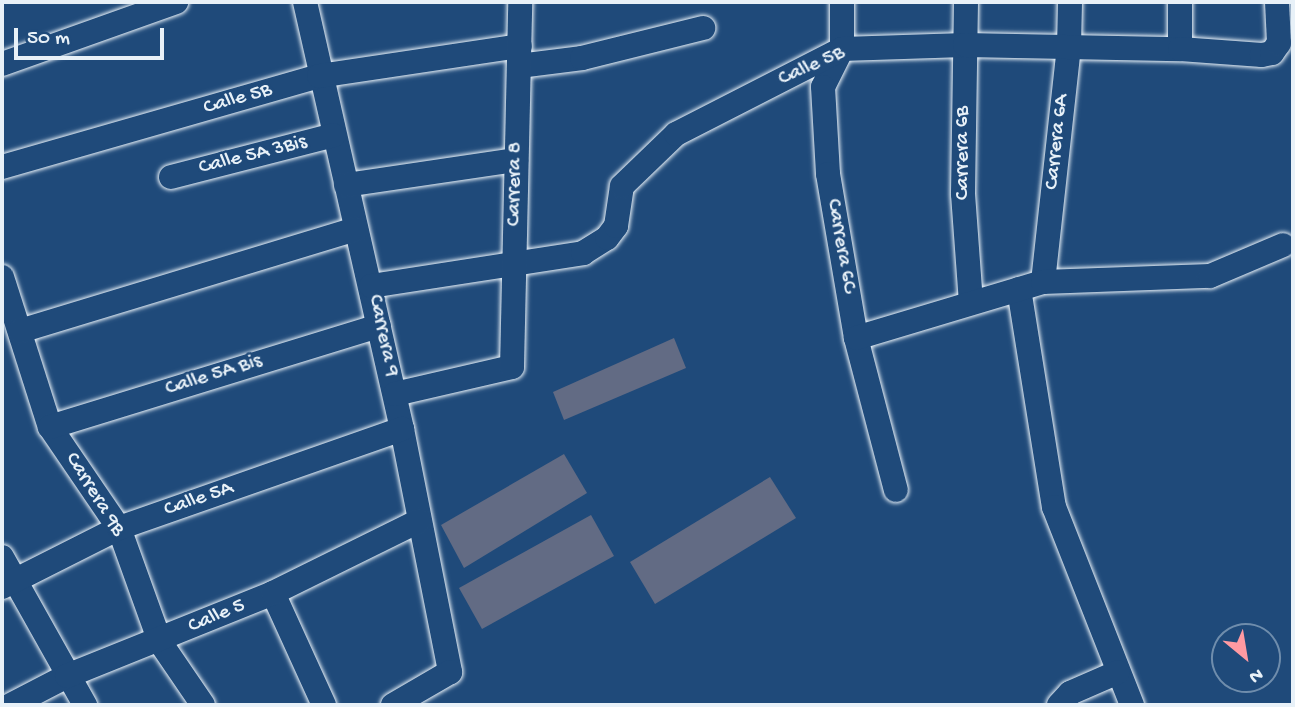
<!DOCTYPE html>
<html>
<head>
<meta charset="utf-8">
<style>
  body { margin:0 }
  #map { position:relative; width:1295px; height:707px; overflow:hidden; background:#1f4a7a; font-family:"Gochi Hand",sans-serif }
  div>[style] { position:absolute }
  .building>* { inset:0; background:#626b84 }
  .roads { filter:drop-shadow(0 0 2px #e8f1f8) drop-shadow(0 0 2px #e8f1f8) }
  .street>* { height:24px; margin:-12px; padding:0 12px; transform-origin:12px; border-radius:12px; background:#1f4a7a }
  span { translate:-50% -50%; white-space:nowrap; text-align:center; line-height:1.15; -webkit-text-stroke:5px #1f4a7a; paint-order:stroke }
  .street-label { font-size:21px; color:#e8f1f8 }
  .frame { position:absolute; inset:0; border:4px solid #e8f1f8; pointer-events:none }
  .north { position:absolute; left:1211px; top:623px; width:70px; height:70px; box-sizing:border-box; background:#1f4a7a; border:2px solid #6f8dac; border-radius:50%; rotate:150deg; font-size:19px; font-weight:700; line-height:28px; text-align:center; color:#e8f1f8 }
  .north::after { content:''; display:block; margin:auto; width:24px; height:32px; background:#ff9aa2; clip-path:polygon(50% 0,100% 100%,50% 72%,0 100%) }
  .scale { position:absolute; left:14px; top:28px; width:150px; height:32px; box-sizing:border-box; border:4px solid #e8f1f8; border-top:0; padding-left:9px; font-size:21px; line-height:24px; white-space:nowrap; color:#e8f1f8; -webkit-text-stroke:5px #1f4a7a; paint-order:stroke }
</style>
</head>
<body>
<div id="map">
  <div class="building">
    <i style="clip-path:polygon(674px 338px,686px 368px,564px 420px,553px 392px)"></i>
    <i style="clip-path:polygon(564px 454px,587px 493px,464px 568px,441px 525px)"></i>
    <i style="clip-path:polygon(770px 477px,796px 518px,655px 604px,630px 562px)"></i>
    <i style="clip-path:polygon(591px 515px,614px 556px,482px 629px,459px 588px)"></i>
  </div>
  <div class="roads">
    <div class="street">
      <i style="left:305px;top:2px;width:438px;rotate:77.2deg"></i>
      <i style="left:402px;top:429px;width:248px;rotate:78.8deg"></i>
      <i style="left:450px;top:672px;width:66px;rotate:149.9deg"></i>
      <i style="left:842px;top:2px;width:47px;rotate:90deg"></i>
      <i style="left:842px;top:49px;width:42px;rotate:116.6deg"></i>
      <i style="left:823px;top:87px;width:87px;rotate:86.7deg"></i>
      <i style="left:828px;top:174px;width:166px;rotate:80.3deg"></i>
      <i style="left:856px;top:338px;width:157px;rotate:75.3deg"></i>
      <i style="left:966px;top:2px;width:192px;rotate:90.9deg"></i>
      <i style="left:963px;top:194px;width:109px;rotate:85.8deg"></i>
      <i style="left:1180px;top:2px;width:47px;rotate:90deg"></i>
      <i style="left:2px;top:64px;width:185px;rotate:-19.6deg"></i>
      <i style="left:519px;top:66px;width:64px;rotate:-7.2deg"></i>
      <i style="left:582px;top:58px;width:125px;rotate:-13.9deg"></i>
      <i style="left:2px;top:167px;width:330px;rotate:-16deg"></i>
      <i style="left:319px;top:76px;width:203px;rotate:-8.5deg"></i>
      <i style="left:171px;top:177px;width:168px;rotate:-14.4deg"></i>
      <i style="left:346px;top:185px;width:172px;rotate:-8.4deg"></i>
      <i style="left:2px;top:277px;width:157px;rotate:72.3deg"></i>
      <i style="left:50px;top:427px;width:122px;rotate:55.7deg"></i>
      <i style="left:119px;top:528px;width:121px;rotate:70.2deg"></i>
      <i style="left:160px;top:642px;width:76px;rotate:55.7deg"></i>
      <i style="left:1043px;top:282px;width:236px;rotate:-83.7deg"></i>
      <i style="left:1069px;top:47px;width:45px;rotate:-88.7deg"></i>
      <i style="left:371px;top:286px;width:215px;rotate:-8.8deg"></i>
      <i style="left:583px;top:253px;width:28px;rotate:-32deg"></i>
      <i style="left:607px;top:238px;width:15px;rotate:-53deg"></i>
      <i style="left:616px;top:226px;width:40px;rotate:-81.5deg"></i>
      <i style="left:622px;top:186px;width:75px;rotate:-43.9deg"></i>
      <i style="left:676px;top:134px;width:186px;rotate:-27.1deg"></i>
      <i style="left:842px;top:49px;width:123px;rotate:-1.9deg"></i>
      <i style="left:965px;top:45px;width:215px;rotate:1.1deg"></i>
      <i style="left:1180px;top:49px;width:82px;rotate:4.2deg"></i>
      <i style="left:1262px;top:55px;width:10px;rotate:-11deg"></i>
      <i style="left:1272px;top:53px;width:12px;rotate:-55deg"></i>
      <i style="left:1279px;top:43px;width:41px;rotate:-92.8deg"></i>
      <i style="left:1019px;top:289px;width:221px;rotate:80.9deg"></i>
      <i style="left:1054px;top:507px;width:213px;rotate:68.5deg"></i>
      <i style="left:20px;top:331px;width:351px;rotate:-16.9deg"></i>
      <i style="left:856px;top:338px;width:195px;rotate:-16.7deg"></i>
      <i style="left:1043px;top:282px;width:167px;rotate:-2.1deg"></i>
      <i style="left:1210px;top:276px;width:79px;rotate:-23deg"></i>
      <i style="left:395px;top:394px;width:120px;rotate:-13deg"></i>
      <i style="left:512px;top:367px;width:365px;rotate:-88.7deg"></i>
      <i style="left:50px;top:427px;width:344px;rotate:-17.1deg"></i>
      <i style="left:2px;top:557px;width:170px;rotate:60.7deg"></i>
      <i style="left:2px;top:587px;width:131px;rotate:-26.8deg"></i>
      <i style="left:119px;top:528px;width:300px;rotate:-19.3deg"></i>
      <i style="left:273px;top:593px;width:123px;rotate:65.5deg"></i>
      <i style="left:11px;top:705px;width:63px;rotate:-27.4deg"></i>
      <i style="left:67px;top:676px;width:222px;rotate:-21.9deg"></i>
      <i style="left:273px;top:593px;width:163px;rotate:-26.3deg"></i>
      <i style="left:1059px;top:705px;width:16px;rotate:-47deg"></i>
      <i style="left:1070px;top:693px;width:52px;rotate:-23.6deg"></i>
    </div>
  </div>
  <div class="street-label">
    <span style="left:812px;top:67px;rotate:-24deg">Calle 5B</span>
    <span style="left:238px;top:100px;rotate:-16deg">Calle 5B</span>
    <span style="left:1058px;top:142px;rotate:-84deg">Carrera 6A</span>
    <span style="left:964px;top:153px;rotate:-90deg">Carrera 6B</span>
    <span style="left:253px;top:156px;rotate:-14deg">Calle 5A 3Bis</span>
    <span style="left:516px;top:184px;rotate:-89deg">Carrera 8</span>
    <span style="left:840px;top:246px;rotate:80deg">Carrera 6C</span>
    <span style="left:382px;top:336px;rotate:78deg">Carrera 9</span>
    <span style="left:214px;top:376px;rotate:-17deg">Calle 5A Bis</span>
    <span style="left:94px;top:495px;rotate:58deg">Carrera 9B</span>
    <span style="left:199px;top:500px;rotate:-19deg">Calle 5A</span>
    <span style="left:217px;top:617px;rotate:-23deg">Calle 5</span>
  </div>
  <div class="frame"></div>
  <div class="north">N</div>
  <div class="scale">50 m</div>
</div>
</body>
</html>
